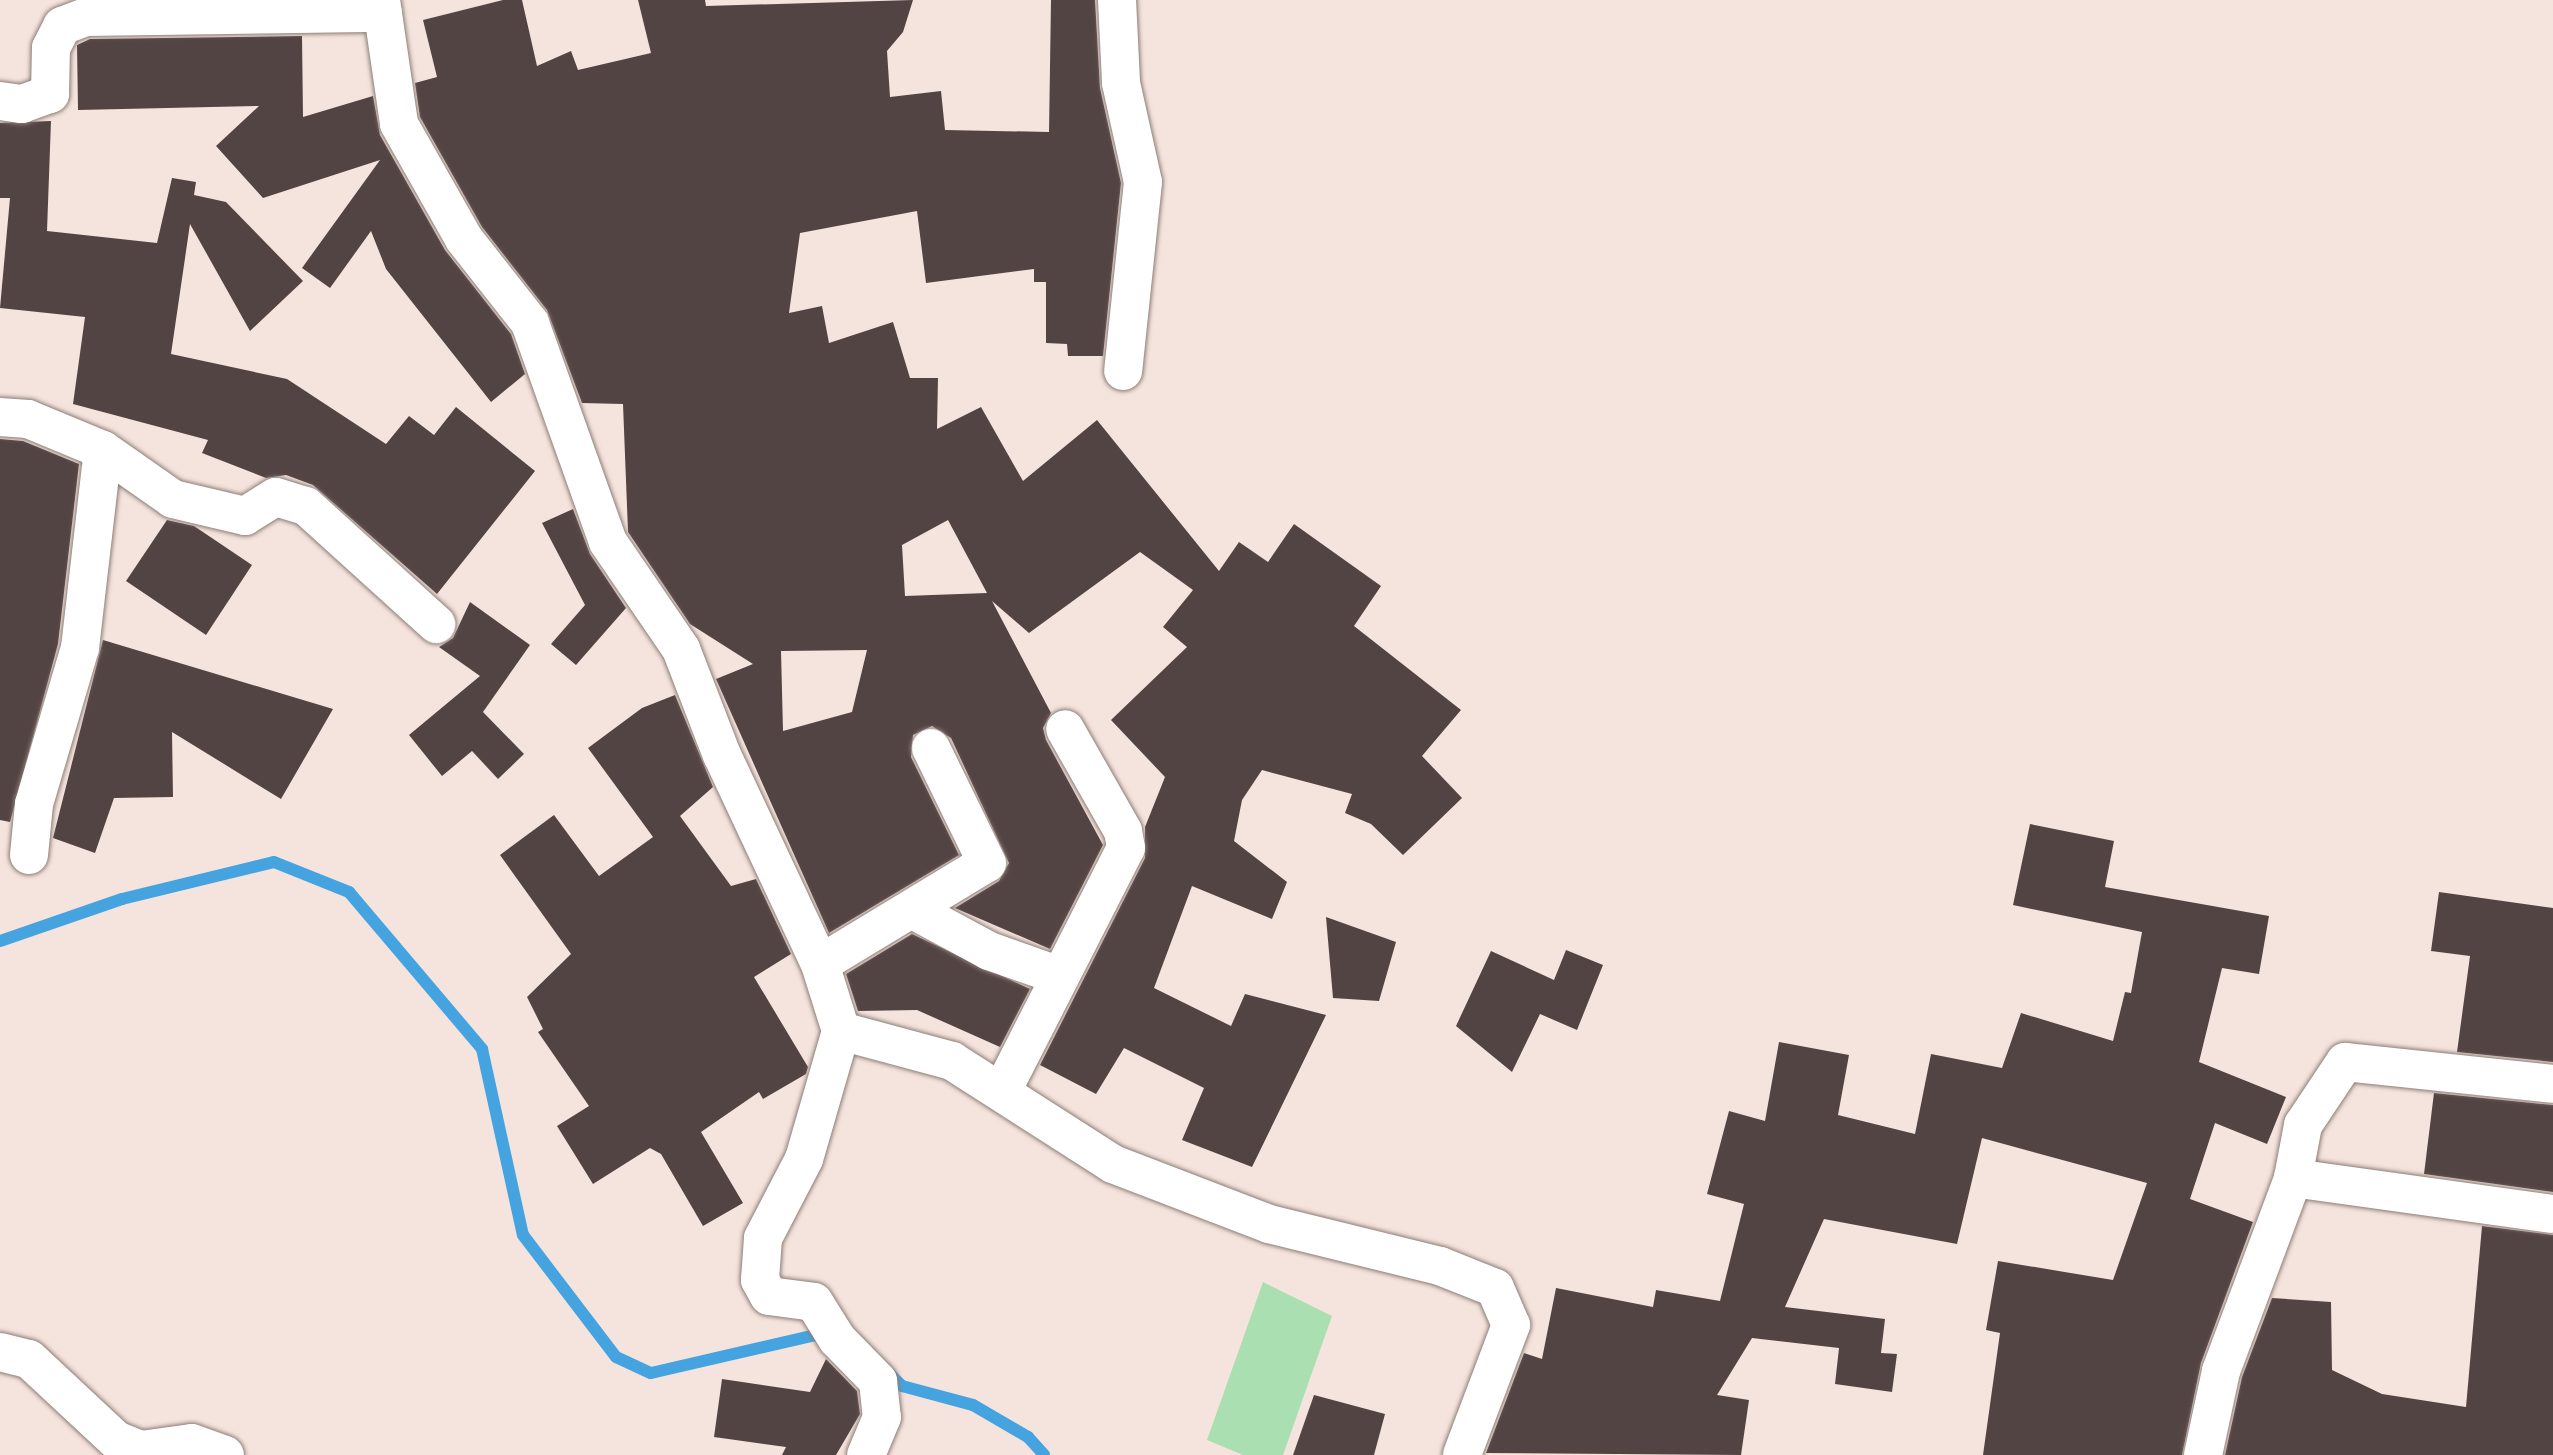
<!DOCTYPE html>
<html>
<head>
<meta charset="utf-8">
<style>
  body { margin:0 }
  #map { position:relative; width:2553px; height:1455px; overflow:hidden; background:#f5e4dd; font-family:"IBM Plex Sans",sans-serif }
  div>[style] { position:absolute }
  .green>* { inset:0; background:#aadfb1 }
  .stream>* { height:12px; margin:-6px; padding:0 6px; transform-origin:6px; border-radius:6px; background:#45a4e0 }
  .building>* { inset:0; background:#534444 }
  .roads { filter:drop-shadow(0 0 2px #8c7d77) drop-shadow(0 0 2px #8c7d77) }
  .minor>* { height:38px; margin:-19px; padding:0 19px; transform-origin:19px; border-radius:19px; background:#fff }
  span { translate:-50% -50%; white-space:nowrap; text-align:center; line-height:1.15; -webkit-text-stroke:7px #fdf2ee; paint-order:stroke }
</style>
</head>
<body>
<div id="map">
  <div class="green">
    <i style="clip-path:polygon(1263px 1282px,1332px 1316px,1283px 1455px,1243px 1455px,1207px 1440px)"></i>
  </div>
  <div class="stream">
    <i style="left:0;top:941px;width:129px;rotate:-19deg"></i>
    <i style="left:122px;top:899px;width:156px;rotate:-13.7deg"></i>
    <i style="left:274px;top:862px;width:81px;rotate:21.8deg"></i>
    <i style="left:349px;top:892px;width:206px;rotate:49.7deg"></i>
    <i style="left:482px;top:1049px;width:190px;rotate:77.6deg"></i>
    <i style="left:523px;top:1235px;width:153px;rotate:52.7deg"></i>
    <i style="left:616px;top:1357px;width:38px;rotate:25deg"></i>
    <i style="left:651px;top:1373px;width:183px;rotate:-13deg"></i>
    <i style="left:888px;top:1372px;width:20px;rotate:45deg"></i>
    <i style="left:902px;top:1386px;width:73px;rotate:15deg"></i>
    <i style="left:973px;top:1405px;width:64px;rotate:30.2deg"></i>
    <i style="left:1028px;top:1437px;width:24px;rotate:48deg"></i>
  </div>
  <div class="building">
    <i style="clip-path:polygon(evenodd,503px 0,522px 0,537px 66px,571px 51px,578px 70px,651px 53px,638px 0,705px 0,706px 6px,913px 0,903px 32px,887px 51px,890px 97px,941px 91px,945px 130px,1049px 132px,1051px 0,1095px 0,1100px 88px,1121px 183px,1103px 356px,1068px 356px,1067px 344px,1046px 343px,1046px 282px,1034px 282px,1034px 269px,926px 283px,917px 211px,800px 233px,789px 313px,822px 306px,829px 343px,893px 322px,910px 378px,938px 378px,937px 429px,981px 407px,1023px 481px,1097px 420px,1219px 571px,1239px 542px,1268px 562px,1294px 524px,1381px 586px,1354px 626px,1461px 710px,1422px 756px,1462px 798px,1403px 855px,1371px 824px,1345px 813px,1352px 794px,1262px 770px,1242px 800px,1234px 841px,1287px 882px,1272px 919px,1192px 886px,1154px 988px,1231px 1026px,1245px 994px,1326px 1015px,1252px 1167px,1182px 1140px,1204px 1088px,1124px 1048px,1096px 1094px,1040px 1065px,1145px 858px,1145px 827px,1165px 777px,1111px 720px,1187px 647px,1163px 627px,1193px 590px,1140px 552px,1029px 633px,992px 601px,1051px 713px,1043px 728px,1046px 740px,1103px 845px,1050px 949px,955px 908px,999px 881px,1009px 863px,951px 738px,932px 726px,913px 735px,911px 757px,959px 855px,829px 933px,716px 679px,753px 664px,690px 624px,628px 532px,623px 404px,582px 403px,547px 310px,482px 227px,420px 117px,415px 83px,437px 77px,423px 20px,503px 0,948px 520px,987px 593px,905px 596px,902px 545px,948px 520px,503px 0,867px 650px,852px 712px,783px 731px,781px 651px,867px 650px)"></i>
    <i style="clip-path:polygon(302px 36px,303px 117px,373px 96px,380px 135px,445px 250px,511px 334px,525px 374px,491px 402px,386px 269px,371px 231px,330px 288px,302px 268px,380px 160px,263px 198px,216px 146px,259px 106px,78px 110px,77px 45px,90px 39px)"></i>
    <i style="clip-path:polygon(51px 121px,47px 231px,157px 243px,172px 178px,196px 182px,194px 195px,226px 202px,303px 281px,250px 331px,190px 224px,171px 354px,287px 379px,386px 444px,409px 416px,434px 435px,456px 407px,535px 471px,437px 594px,313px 485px,286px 475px,266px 478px,202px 453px,208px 440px,73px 404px,85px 317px,0 308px,10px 198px,0 198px,0 123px)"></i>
    <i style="clip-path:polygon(0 439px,23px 441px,79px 464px,58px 644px,10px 822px,0 820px)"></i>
    <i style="clip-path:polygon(573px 509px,590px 554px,626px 608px,576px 665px,551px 644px,585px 605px,542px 523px)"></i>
    <i style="clip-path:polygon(167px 520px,194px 526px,252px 565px,206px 635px,126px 581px)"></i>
    <i style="clip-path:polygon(470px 602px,530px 645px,483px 712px,524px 754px,498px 779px,472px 751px,442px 776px,409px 735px,480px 676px,439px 647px,453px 638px)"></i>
    <i style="clip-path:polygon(103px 640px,333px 709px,281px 799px,172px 732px,173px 797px,114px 798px,95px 853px,53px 838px)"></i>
    <i style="clip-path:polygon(675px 695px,713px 787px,680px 816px,731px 886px,756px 879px,791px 954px,754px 977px,808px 1067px,806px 1074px,763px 1099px,759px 1092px,701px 1132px,743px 1203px,703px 1226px,661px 1154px,650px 1148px,593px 1184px,557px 1126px,589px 1106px,538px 1032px,543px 1029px,527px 997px,571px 954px,500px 855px,554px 815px,599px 876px,653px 837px,588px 748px,642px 708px)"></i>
    <i style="clip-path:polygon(2030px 824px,2114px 841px,2105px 887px,2269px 916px,2259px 974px,2222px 968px,2199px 1062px,2286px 1097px,2267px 1144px,2215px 1123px,2190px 1199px,2253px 1222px,2201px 1363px,2182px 1455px,1983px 1455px,2000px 1333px,1986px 1330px,1998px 1261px,2113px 1280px,2147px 1183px,1982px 1138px,1957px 1244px,1824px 1219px,1785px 1307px,1885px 1319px,1881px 1353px,1897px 1354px,1892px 1392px,1835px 1384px,1839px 1348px,1752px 1338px,1717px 1395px,1749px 1400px,1741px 1455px,1486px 1453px,1524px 1353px,1542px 1359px,1556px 1288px,1653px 1307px,1656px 1290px,1720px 1301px,1744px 1204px,1707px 1194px,1729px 1111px,1765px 1121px,1779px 1042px,1849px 1055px,1838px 1115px,1915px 1134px,1931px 1054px,2002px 1068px,2021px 1013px,2113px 1041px,2125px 992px,2131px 993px,2142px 932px,2013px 905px)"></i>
    <i style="clip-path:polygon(2439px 892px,2553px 908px,2553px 1062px,2457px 1052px,2470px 956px,2431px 951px)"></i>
    <i style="clip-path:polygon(1326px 917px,1396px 942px,1379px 1001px,1333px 998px)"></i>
    <i style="clip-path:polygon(912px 934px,1030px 989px,1000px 1047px,917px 1010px,858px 1011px,846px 974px)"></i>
    <i style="clip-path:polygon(1566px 950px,1603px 965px,1577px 1030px,1540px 1014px,1512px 1072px,1456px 1026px,1491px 951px,1554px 980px)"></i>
    <i style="clip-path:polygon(2434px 1093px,2553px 1105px,2553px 1192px,2424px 1174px)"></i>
    <i style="clip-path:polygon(2482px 1226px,2553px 1235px,2553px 1455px,2225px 1455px,2242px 1377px,2272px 1298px,2331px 1302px,2332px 1370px,2382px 1394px,2466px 1407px)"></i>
    <i style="clip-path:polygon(826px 1359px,857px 1391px,860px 1414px,836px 1455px,782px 1455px,786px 1447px,714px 1437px,722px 1379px,810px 1392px)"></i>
    <i style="clip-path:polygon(1314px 1395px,1385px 1414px,1374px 1455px,1293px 1455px)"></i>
  </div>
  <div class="roads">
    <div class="minor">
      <i style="left:381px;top:0;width:125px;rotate:81.7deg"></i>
      <i style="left:399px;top:124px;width:132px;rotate:60.5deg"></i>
      <i style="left:464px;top:239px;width:107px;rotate:51.8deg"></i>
      <i style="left:530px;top:323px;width:232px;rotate:70.4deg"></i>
      <i style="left:608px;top:542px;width:130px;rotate:55.7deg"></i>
      <i style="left:681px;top:649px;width:114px;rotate:68.9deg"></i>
      <i style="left:722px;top:755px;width:231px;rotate:64.9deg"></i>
      <i style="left:820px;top:964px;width:70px;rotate:72.6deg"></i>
      <i style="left:841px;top:1031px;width:133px;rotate:106.1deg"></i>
      <i style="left:804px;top:1159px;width:89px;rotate:117.4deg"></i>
      <i style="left:763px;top:1238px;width:42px;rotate:94.1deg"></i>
      <i style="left:760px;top:1280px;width:18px;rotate:61deg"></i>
      <i style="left:769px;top:1296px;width:45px;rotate:7.6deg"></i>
      <i style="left:814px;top:1302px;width:44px;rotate:58.1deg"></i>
      <i style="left:837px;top:1339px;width:59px;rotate:45.7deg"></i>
      <i style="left:878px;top:1381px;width:36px;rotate:84deg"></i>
      <i style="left:882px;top:1417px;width:41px;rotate:112.8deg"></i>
      <i style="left:1117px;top:0;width:83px;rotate:87.2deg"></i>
      <i style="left:1121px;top:83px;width:101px;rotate:77.5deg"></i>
      <i style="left:1143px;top:182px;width:190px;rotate:96deg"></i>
      <i style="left:0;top:101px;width:22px;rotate:8deg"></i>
      <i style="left:22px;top:104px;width:30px;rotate:-20deg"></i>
      <i style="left:50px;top:94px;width:46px;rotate:-88.8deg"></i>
      <i style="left:51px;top:48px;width:25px;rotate:-63deg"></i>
      <i style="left:62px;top:26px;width:26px;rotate:-21deg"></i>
      <i style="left:86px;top:17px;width:297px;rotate:-0.8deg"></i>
      <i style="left:0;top:417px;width:28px;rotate:4deg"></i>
      <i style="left:28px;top:419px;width:81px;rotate:22.5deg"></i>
      <i style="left:103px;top:450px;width:85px;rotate:35deg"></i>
      <i style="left:173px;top:499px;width:74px;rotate:13.3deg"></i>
      <i style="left:245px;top:516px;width:36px;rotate:-32deg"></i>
      <i style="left:276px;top:497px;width:31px;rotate:17deg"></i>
      <i style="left:306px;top:506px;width:176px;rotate:42.2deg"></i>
      <i style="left:29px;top:855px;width:51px;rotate:-84.4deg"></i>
      <i style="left:34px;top:804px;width:163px;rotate:-73.6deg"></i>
      <i style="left:80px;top:648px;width:199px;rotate:-83.4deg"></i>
      <i style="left:913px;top:910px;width:86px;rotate:28.3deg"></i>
      <i style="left:989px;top:951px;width:75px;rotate:19.4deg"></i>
      <i style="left:820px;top:964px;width:195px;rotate:-31.2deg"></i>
      <i style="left:987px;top:863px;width:128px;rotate:-116deg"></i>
      <i style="left:841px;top:1031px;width:115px;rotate:15.1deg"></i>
      <i style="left:952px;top:1061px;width:191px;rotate:32.6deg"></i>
      <i style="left:1113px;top:1164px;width:167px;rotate:21deg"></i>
      <i style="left:1269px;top:1224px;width:176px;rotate:13.8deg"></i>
      <i style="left:1440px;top:1266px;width:59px;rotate:21.8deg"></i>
      <i style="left:1495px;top:1288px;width:40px;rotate:66.6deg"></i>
      <i style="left:1511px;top:1325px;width:139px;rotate:110.7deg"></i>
      <i style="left:1002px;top:1091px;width:273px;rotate:-63deg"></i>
      <i style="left:1126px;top:848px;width:17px;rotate:-100deg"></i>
      <i style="left:1123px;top:831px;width:117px;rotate:-119.6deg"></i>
      <i style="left:2293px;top:1178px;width:262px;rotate:7.9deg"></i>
      <i style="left:0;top:1352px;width:30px;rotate:14deg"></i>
      <i style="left:29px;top:1359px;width:119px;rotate:43deg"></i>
      <i style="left:116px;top:1440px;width:27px;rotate:22deg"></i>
      <i style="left:141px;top:1450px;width:51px;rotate:-7.8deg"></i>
      <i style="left:192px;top:1443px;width:35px;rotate:20deg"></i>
      <i style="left:2203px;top:1455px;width:86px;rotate:-77.9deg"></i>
      <i style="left:2221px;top:1371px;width:206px;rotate:-69.5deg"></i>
      <i style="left:2293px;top:1178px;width:54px;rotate:-79.3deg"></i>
      <i style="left:2303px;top:1125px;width:76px;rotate:-56.3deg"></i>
      <i style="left:2345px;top:1062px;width:209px;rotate:6deg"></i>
    </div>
  </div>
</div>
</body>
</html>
